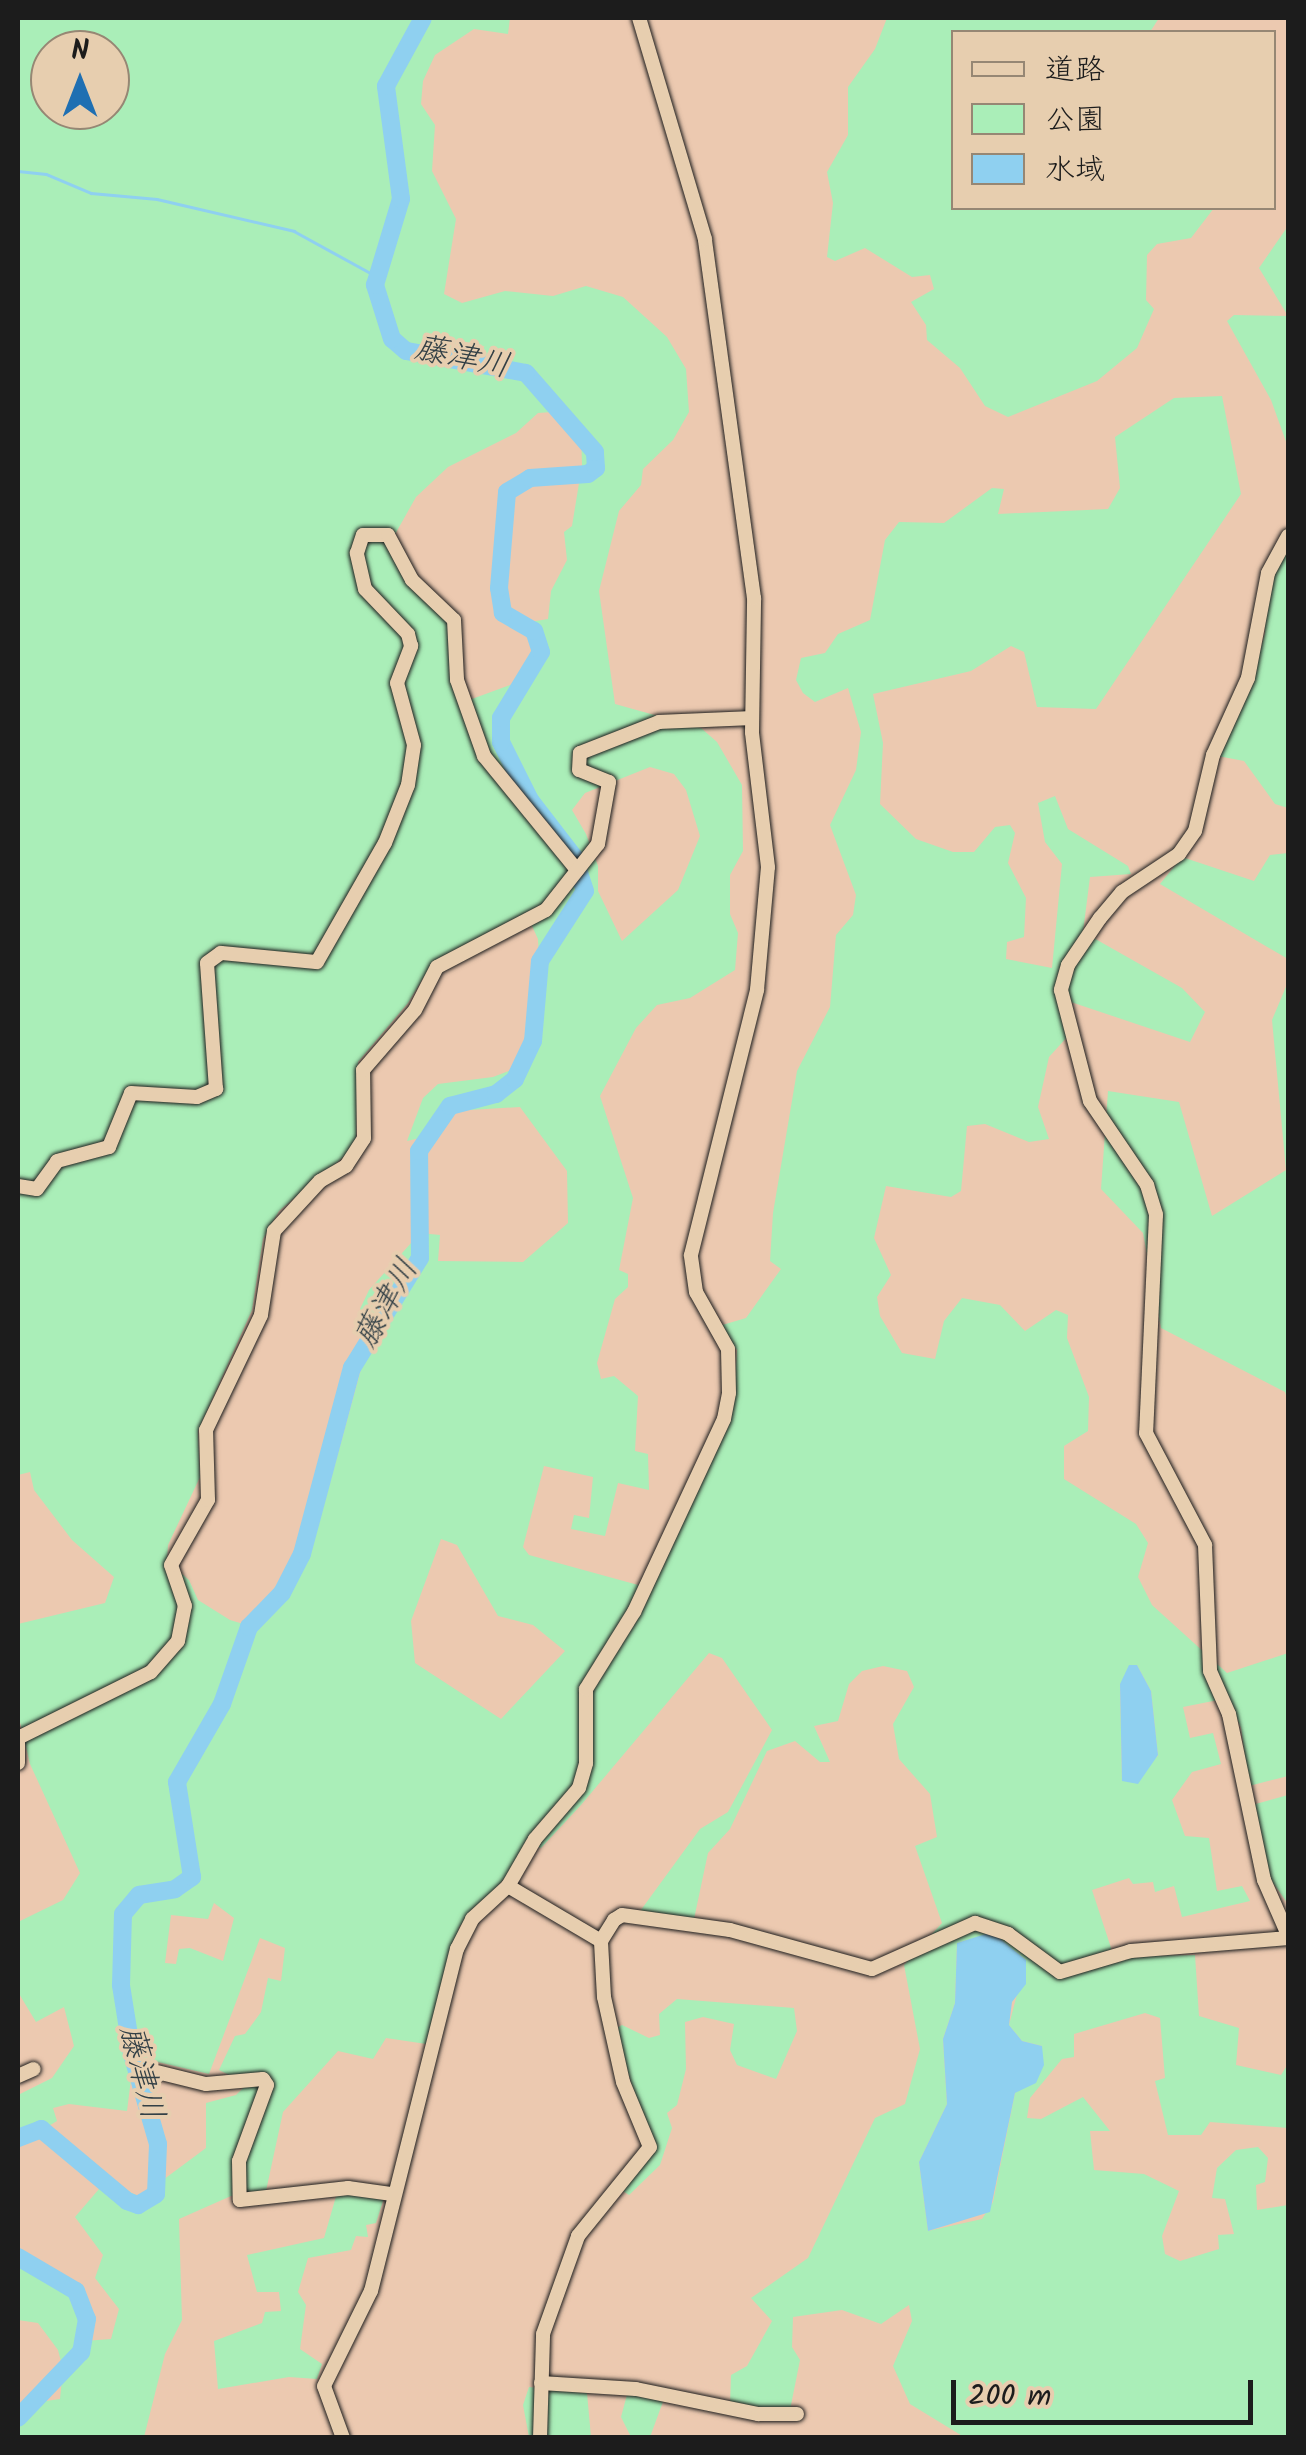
<!DOCTYPE html>
<html>
<head>
<meta charset="utf-8">
<style>
  body { margin:0 }
  #map { position:relative; width:1306px; height:2455px; overflow:hidden; background:#ecc9b0; font-family:Kalam,"Klee One",sans-serif }
  div>[style] { position:absolute }
  .green>* { inset:0; background:#aaeeb8 }
  .water>* { inset:0; background:#8fd0f0 }
  .stream>* { height:2.5px; margin:-1.25px; padding:0 1.25px; transform-origin:1.25px; border-radius:1.25px; background:#8fd0f0 }
  .river>* { height:18px; margin:-9px; padding:0 9px; transform-origin:9px; border-radius:9px; background:#8fd0f0 }
  .roads { filter:drop-shadow(0 0 2px #1c1c1c) drop-shadow(0 0 2px #1c1c1c) }
  .minor>* { height:14px; margin:-7px; padding:0 7px; transform-origin:7px; border-radius:7px; background:#e7ceaf }
  span { translate:-50% -50%; white-space:nowrap; text-align:center; line-height:1.15; -webkit-text-stroke:8px #e7ceaf; paint-order:stroke }
  .water-label { font-size:32px; color:#334046; font-style:italic }
  .frame { position:absolute; inset:0; border:20px solid #1c1c1c; pointer-events:none }
  .legend { position:absolute; left:951px; top:30px; width:325px; height:180px; box-sizing:border-box; background:#e7ceaf; border:2px solid #968774; margin:0; padding:12px 18px; list-style:none; font-size:30px; color:#1c1c1c }
  .legend li { display:flex; align-items:center; gap:20px; height:50px }
  .legend b { width:50px; border:2px solid #968774 }
  .north { position:absolute; left:30px; top:30px; width:100px; height:100px; box-sizing:border-box; background:#e7ceaf; border:2px solid #968774; border-radius:50%; rotate:0deg; font-size:28px; font-weight:700; line-height:40px; text-align:center; color:#1c1c1c }
  .north::after { content:''; display:block; margin:auto; width:35px; height:45px; background:#1f6fb2; clip-path:polygon(50% 0,100% 100%,50% 72%,0 100%) }
  .scale { position:absolute; left:951px; top:2380px; width:302px; height:45px; box-sizing:border-box; border:5px solid #1c1c1c; border-top:0; padding-left:12px; font-size:30px; line-height:35px; white-space:nowrap; color:#1c1c1c; -webkit-text-stroke:8px #e7ceaf; paint-order:stroke }
</style>
</head>
<body>
<div id="map">
  <div class="green">
    <i style="clip-path:polygon(evenodd,18px 18px,510px 18px,508px 34px,474px 29px,435px 55px,423px 81px,421px 104px,435px 125px,432px 171px,456px 219px,444px 294px,462px 303px,505px 291px,553px 296px,586px 286px,623px 297px,667px 337px,686px 369px,689px 412px,673px 440px,643px 469px,641px 485px,619px 511px,599px 591px,615px 704px,701px 728px,717px 742px,742px 785px,743px 851px,730px 875px,730px 914px,738px 933px,735px 970px,690px 998px,657px 1005px,636px 1028px,600px 1096px,633px 1198px,619px 1270px,628px 1274px,628px 1287px,615px 1299px,597px 1363px,601px 1379px,614px 1376px,638px 1396px,635px 1451px,648px 1454px,649px 1490px,618px 1483px,605px 1536px,571px 1529px,574px 1515px,589px 1518px,593px 1477px,544px 1466px,523px 1547px,529px 1555px,649px 1588px,733px 1410px,737px 1350px,719px 1326px,746px 1318px,781px 1269px,770px 1261px,773px 1213px,797px 1071px,830px 1007px,836px 935px,853px 915px,856px 895px,830px 825px,856px 770px,861px 732px,848px 688px,815px 702px,803px 693px,796px 680px,801px 658px,825px 653px,838px 634px,870px 620px,885px 540px,899px 522px,944px 523px,992px 488px,1004px 489px,998px 514px,1108px 509px,1120px 488px,1115px 437px,1174px 398px,1222px 396px,1241px 494px,1096px 709px,1037px 707px,1024px 652px,1011px 646px,971px 671px,873px 694px,883px 743px,880px 804px,916px 839px,953px 852px,974px 852px,995px 827px,1010px 825px,1015px 833px,1008px 863px,1026px 898px,1024px 937px,1007px 942px,1006px 959px,1052px 968px,1062px 864px,1045px 842px,1038px 803px,1055px 796px,1068px 829px,1128px 866px,1131px 874px,1090px 877px,1083px 932px,1182px 988px,1205px 1012px,1190px 1042px,1059px 998px,1068px 1036px,1049px 1057px,1038px 1107px,1049px 1139px,1029px 1142px,985px 1124px,967px 1126px,961px 1191px,951px 1197px,886px 1186px,874px 1238px,891px 1275px,877px 1297px,880px 1316px,902px 1353px,935px 1359px,944px 1321px,962px 1298px,1000px 1305px,1025px 1331px,1056px 1310px,1068px 1315px,1067px 1338px,1089px 1397px,1088px 1431px,1064px 1446px,1064px 1479px,1136px 1524px,1148px 1543px,1138px 1577px,1152px 1605px,1227px 1673px,1288px 1653px,1288px 1776px,1249px 1786px,1241px 1728px,1228px 1698px,1183px 1707px,1190px 1738px,1213px 1733px,1221px 1764px,1192px 1772px,1172px 1800px,1185px 1836px,1209px 1838px,1217px 1891px,1242px 1886px,1250px 1901px,1182px 1917px,1174px 1886px,1155px 1892px,1153px 1882px,1133px 1884px,1129px 1878px,1092px 1890px,1116px 1963px,1133px 1956px,1195px 1955px,1199px 2016px,1239px 2028px,1236px 2065px,1281px 2075px,1288px 2064px,1288px 2128px,1210px 2122px,1201px 2135px,1168px 2135px,1155px 2081px,1165px 2078px,1160px 2018px,1145px 2013px,1074px 2034px,1074px 2057px,1062px 2059px,1030px 2098px,1027px 2118px,1041px 2119px,1083px 2097px,1110px 2131px,1090px 2131px,1094px 2170px,1144px 2174px,1179px 2191px,1162px 2236px,1165px 2254px,1180px 2261px,1219px 2249px,1218px 2235px,1234px 2234px,1225px 2199px,1212px 2198px,1217px 2168px,1236px 2150px,1258px 2147px,1268px 2158px,1265px 2182px,1256px 2185px,1257px 2210px,1288px 2205px,1288px 2437px,964px 2437px,910px 2404px,893px 2366px,912px 2321px,909px 2305px,881px 2324px,842px 2310px,793px 2317px,792px 2347px,800px 2360px,790px 2410px,730px 2405px,731px 2375px,747px 2366px,772px 2321px,751px 2298px,808px 2258px,875px 2118px,905px 2104px,920px 2049px,904px 1965px,942px 1923px,915px 1846px,937px 1837px,930px 1794px,899px 1759px,893px 1724px,914px 1687px,907px 1671px,883px 1666px,862px 1671px,849px 1684px,838px 1721px,814px 1726px,830px 1762px,820px 1762px,795px 1741px,767px 1751px,730px 1829px,708px 1853px,694px 1919px,638px 1914px,700px 1829px,728px 1812px,772px 1730px,722px 1658px,709px 1653px,581px 1805px,541px 1848px,527px 1843px,509px 1874px,459px 1927px,433px 2045px,386px 2038px,373px 2059px,338px 2051px,283px 2112px,266px 2191px,231px 2196px,179px 2219px,182px 2320px,165px 2354px,144px 2437px,18px 2437px,18px 2405px,60px 2399px,63px 2369px,58px 2350px,38px 2323px,18px 2320px,18px 2260px,72px 2292px,82px 2306px,84px 2341px,111px 2339px,119px 2309px,95px 2278px,103px 2255px,75px 2217px,99px 2189px,111px 2183px,140px 2197px,206px 2148px,206px 2103px,236px 2095px,247px 2084px,219px 2070px,235px 2036px,245px 2034px,261px 2012px,268px 1978px,281px 1981px,285px 1948px,260px 1938px,209px 2074px,149px 2060px,132px 2071px,127px 2111px,69px 2104px,53px 2108px,57px 2121px,47px 2127px,35px 2124px,18px 2134px,18px 2095px,52px 2078px,74px 2046px,64px 2007px,36px 2022px,18px 1992px,18px 1922px,63px 1900px,80px 1873px,30px 1764px,18px 1714px,18px 1624px,105px 1603px,114px 1577px,72px 1540px,34px 1490px,30px 1472px,18px 1475px,18px 18px,50px 50px,110px 50px,110px 110px,50px 110px,50px 50px,18px 18px,566px 411px,581px 433px,582px 465px,572px 526px,564px 532px,567px 560px,551px 591px,548px 619px,530px 622px,532px 661px,521px 681px,461px 703px,450px 620px,399px 570px,389px 545px,416px 497px,448px 467px,516px 433px,538px 413px,566px 411px,18px 18px,650px 767px,674px 774px,686px 790px,700px 836px,678px 890px,622px 941px,598px 891px,598px 866px,586px 834px,572px 810px,585px 793px,650px 767px,18px 18px,527px 915px,538px 939px,540px 984px,530px 1063px,493px 1077px,438px 1084px,423px 1098px,407px 1141px,437px 1134px,453px 1111px,520px 1107px,567px 1171px,568px 1223px,523px 1262px,438px 1261px,440px 1235px,420px 1233px,369px 1290px,360px 1309px,363px 1362px,312px 1549px,286px 1596px,257px 1628px,230px 1620px,198px 1600px,189px 1580px,167px 1561px,168px 1545px,200px 1477px,198px 1431px,252px 1310px,263px 1239px,279px 1211px,347px 1154px,356px 1139px,358px 1062px,408px 1003px,433px 962px,527px 915px,18px 18px,441px 1539px,457px 1545px,498px 1616px,533px 1625px,565px 1651px,501px 1719px,415px 1663px,411px 1621px,441px 1539px,18px 18px,1137px 1665px,1151px 1691px,1158px 1756px,1122px 1781px,1120px 1684px,1137px 1665px,18px 18px,214px 1903px,234px 1918px,223px 1961px,190px 1948px,179px 1949px,176px 1964px,165px 1963px,171px 1915px,208px 1919px,214px 1903px,18px 18px,992px 1933px,1026px 1960px,1009px 2025px,1022px 2041px,1042px 2046px,1029px 2083px,1015px 2093px,993px 2202px,982px 2219px,928px 2231px,919px 2162px,947px 2104px,943px 2039px,955px 2003px,957px 1943px,992px 1933px)"></i>
    <i style="clip-path:polygon(887px 18px,1159px 18px,1150px 32px,954px 32px,954px 208px,1214px 208px,1191px 238px,1157px 244px,1147px 255px,1146px 300px,1154px 309px,1137px 348px,1097px 381px,1008px 417px,985px 406px,960px 368px,927px 340px,926px 325px,911px 302px,934px 289px,930px 275px,912px 277px,865px 248px,835px 261px,827px 257px,833px 203px,827px 172px,848px 135px,848px 87px,875px 49px)"></i>
    <i style="clip-path:polygon(1288px 226px,1288px 447px,1271px 400px,1227px 321px,1234px 315px,1288px 316px,1259px 268px)"></i>
    <i style="clip-path:polygon(1288px 542px,1288px 808px,1275px 804px,1244px 761px,1218px 756px,1253px 676px,1265px 633px,1264px 593px)"></i>
    <i style="clip-path:polygon(1288px 853px,1288px 959px,1160px 884px,1182px 857px,1254px 881px,1270px 855px)"></i>
    <i style="clip-path:polygon(1288px 982px,1288px 1401px,1285px 1392px,1161px 1328px,1143px 1233px,1101px 1189px,1108px 1091px,1179px 1102px,1212px 1216px,1286px 1170px,1272px 1020px)"></i>
    <i style="clip-path:polygon(1288px 1795px,1288px 1904px,1269px 1877px,1252px 1805px)"></i>
    <i style="clip-path:polygon(677px 1999px,794px 2008px,797px 2031px,776px 2079px,737px 2065px,730px 2050px,734px 2024px,703px 2017px,685px 2022px,686px 2069px,677px 2105px,667px 2113px,672px 2128px,660px 2165px,629px 2195px,623px 2191px,652px 2152px,615px 2029px,622px 2025px,649px 2038px,660px 2035px,659px 2014px)"></i>
    <i style="clip-path:polygon(337px 2193px,384px 2198px,376px 2223px,366px 2225px,368px 2237px,356px 2236px,351px 2250px,308px 2258px,298px 2292px,306px 2305px,300px 2349px,322px 2364px,317px 2379px,289px 2377px,218px 2389px,214px 2341px,262px 2323px,265px 2312px,281px 2311px,279px 2292px,257px 2292px,247px 2255px,324px 2238px)"></i>
    <i style="clip-path:polygon(529px 2387px,587px 2393px,591px 2437px,529px 2437px,523px 2405px)"></i>
    <i style="clip-path:polygon(628px 2391px,664px 2399px,650px 2437px,631px 2437px,621px 2417px)"></i>
  </div>
  <div class="water">
    <i style="clip-path:polygon(1129px 1665px,1137px 1665px,1151px 1691px,1158px 1755px,1138px 1784px,1122px 1781px,1120px 1684px)"></i>
    <i style="clip-path:polygon(992px 1932px,1026px 1960px,1026px 1984px,1012px 2002px,1009px 2025px,1022px 2041px,1042px 2046px,1044px 2065px,1036px 2083px,1015px 2093px,990px 2212px,928px 2231px,919px 2162px,947px 2104px,943px 2039px,955px 2003px,957px 1943px)"></i>
  </div>
  <div class="stream">
    <i style="left:18px;top:171px;width:28px;rotate:6deg"></i>
    <i style="left:46px;top:174px;width:49px;rotate:22.9deg"></i>
    <i style="left:91px;top:193px;width:66px;rotate:5.2deg"></i>
    <i style="left:157px;top:199px;width:141px;rotate:13.1deg"></i>
    <i style="left:294px;top:231px;width:91px;rotate:28.8deg"></i>
  </div>
  <div class="river">
    <i style="left:18px;top:2138px;width:25px;rotate:-21deg"></i>
    <i style="left:41px;top:2129px;width:112px;rotate:39.9deg"></i>
    <i style="left:127px;top:2201px;width:12px;rotate:20deg"></i>
    <i style="left:138px;top:2205px;width:21px;rotate:-31deg"></i>
    <i style="left:156px;top:2194px;width:50px;rotate:-87.7deg"></i>
    <i style="left:158px;top:2144px;width:94px;rotate:-106.1deg"></i>
    <i style="left:132px;top:2054px;width:70px;rotate:-99.1deg"></i>
    <i style="left:121px;top:1985px;width:71px;rotate:-88.4deg"></i>
    <i style="left:123px;top:1914px;width:25px;rotate:-50deg"></i>
    <i style="left:139px;top:1895px;width:36px;rotate:-9deg"></i>
    <i style="left:175px;top:1889px;width:21px;rotate:-35deg"></i>
    <i style="left:192px;top:1877px;width:96px;rotate:-99deg"></i>
    <i style="left:177px;top:1782px;width:90px;rotate:-60deg"></i>
    <i style="left:222px;top:1704px;width:82px;rotate:-70.7deg"></i>
    <i style="left:249px;top:1627px;width:47px;rotate:-45.9deg"></i>
    <i style="left:282px;top:1593px;width:44px;rotate:-62.9deg"></i>
    <i style="left:302px;top:1554px;width:193px;rotate:-75deg"></i>
    <i style="left:352px;top:1368px;width:129px;rotate:-58.3deg"></i>
    <i style="left:420px;top:1258px;width:107px;rotate:-90.5deg"></i>
    <i style="left:419px;top:1151px;width:55px;rotate:-55.4deg"></i>
    <i style="left:450px;top:1106px;width:48px;rotate:-14.6deg"></i>
    <i style="left:496px;top:1094px;width:24px;rotate:-38deg"></i>
    <i style="left:515px;top:1079px;width:42px;rotate:-64.7deg"></i>
    <i style="left:533px;top:1041px;width:80px;rotate:-85deg"></i>
    <i style="left:540px;top:961px;width:83px;rotate:-57.3deg"></i>
    <i style="left:585px;top:891px;width:36px;rotate:-108deg"></i>
    <i style="left:574px;top:857px;width:72px;rotate:-127.7deg"></i>
    <i style="left:530px;top:800px;width:65px;rotate:-116.6deg"></i>
    <i style="left:501px;top:742px;width:24px;rotate:-90deg"></i>
    <i style="left:501px;top:718px;width:77px;rotate:-58.8deg"></i>
    <i style="left:541px;top:652px;width:22px;rotate:-108deg"></i>
    <i style="left:534px;top:631px;width:36px;rotate:-150deg"></i>
    <i style="left:503px;top:613px;width:25px;rotate:-99deg"></i>
    <i style="left:499px;top:588px;width:96px;rotate:-85.2deg"></i>
    <i style="left:507px;top:492px;width:27px;rotate:-31deg"></i>
    <i style="left:530px;top:478px;width:58px;rotate:-3.9deg"></i>
    <i style="left:588px;top:474px;width:10px;rotate:-37deg"></i>
    <i style="left:596px;top:468px;width:16px;rotate:-94deg"></i>
    <i style="left:595px;top:452px;width:105px;rotate:-131.1deg"></i>
    <i style="left:526px;top:373px;width:122px;rotate:-169.6deg"></i>
    <i style="left:406px;top:351px;width:18px;rotate:-139deg"></i>
    <i style="left:392px;top:339px;width:57px;rotate:-107.5deg"></i>
    <i style="left:375px;top:285px;width:90px;rotate:-73.2deg"></i>
    <i style="left:401px;top:199px;width:114px;rotate:-97.6deg"></i>
    <i style="left:386px;top:86px;width:77px;rotate:-61.4deg"></i>
    <i style="left:18px;top:2257px;width:67px;rotate:30.4deg"></i>
    <i style="left:76px;top:2291px;width:30px;rotate:69deg"></i>
    <i style="left:87px;top:2319px;width:34px;rotate:100deg"></i>
    <i style="left:81px;top:2352px;width:91px;rotate:133.7deg"></i>
  </div>
  <div class="roads">
    <div class="minor">
      <i style="left:1288px;top:536px;width:42px;rotate:118.4deg"></i>
      <i style="left:1268px;top:573px;width:107px;rotate:100.8deg"></i>
      <i style="left:1248px;top:678px;width:85px;rotate:114.4deg"></i>
      <i style="left:1213px;top:755px;width:78px;rotate:103.3deg"></i>
      <i style="left:1195px;top:831px;width:28px;rotate:125deg"></i>
      <i style="left:1179px;top:854px;width:69px;rotate:146.3deg"></i>
      <i style="left:1122px;top:892px;width:34px;rotate:130deg"></i>
      <i style="left:1100px;top:918px;width:57px;rotate:124.2deg"></i>
      <i style="left:1068px;top:965px;width:26px;rotate:106deg"></i>
      <i style="left:1061px;top:990px;width:115px;rotate:75.4deg"></i>
      <i style="left:1090px;top:1101px;width:102px;rotate:55.8deg"></i>
      <i style="left:1147px;top:1185px;width:31px;rotate:73deg"></i>
      <i style="left:1156px;top:1215px;width:218px;rotate:92.6deg"></i>
      <i style="left:1146px;top:1433px;width:127px;rotate:62.2deg"></i>
      <i style="left:1205px;top:1545px;width:126px;rotate:87.7deg"></i>
      <i style="left:1210px;top:1671px;width:47px;rotate:66.2deg"></i>
      <i style="left:1229px;top:1714px;width:170px;rotate:78.1deg"></i>
      <i style="left:1264px;top:1880px;width:60px;rotate:66.4deg"></i>
      <i style="left:18px;top:1186px;width:19px;rotate:9deg"></i>
      <i style="left:37px;top:1189px;width:34px;rotate:-54deg"></i>
      <i style="left:57px;top:1161px;width:54px;rotate:-15.1deg"></i>
      <i style="left:109px;top:1147px;width:58px;rotate:-67.8deg"></i>
      <i style="left:131px;top:1093px;width:66px;rotate:3.5deg"></i>
      <i style="left:197px;top:1097px;width:21px;rotate:-23deg"></i>
      <i style="left:216px;top:1089px;width:126px;rotate:-94.1deg"></i>
      <i style="left:207px;top:963px;width:17px;rotate:-36deg"></i>
      <i style="left:221px;top:953px;width:96px;rotate:5.4deg"></i>
      <i style="left:317px;top:962px;width:137px;rotate:-60.3deg"></i>
      <i style="left:385px;top:843px;width:62px;rotate:-68.4deg"></i>
      <i style="left:408px;top:785px;width:40px;rotate:-81.5deg"></i>
      <i style="left:414px;top:745px;width:64px;rotate:-105.3deg"></i>
      <i style="left:397px;top:683px;width:40px;rotate:-69deg"></i>
      <i style="left:411px;top:646px;width:12px;rotate:-104deg"></i>
      <i style="left:408px;top:634px;width:62px;rotate:-133.7deg"></i>
      <i style="left:365px;top:589px;width:37px;rotate:-103deg"></i>
      <i style="left:357px;top:553px;width:19px;rotate:-72deg"></i>
      <i style="left:363px;top:535px;width:25px"></i>
      <i style="left:388px;top:535px;width:51px;rotate:61.9deg"></i>
      <i style="left:412px;top:580px;width:58px;rotate:43.6deg"></i>
      <i style="left:454px;top:620px;width:60px;rotate:87.1deg"></i>
      <i style="left:457px;top:680px;width:81px;rotate:70.4deg"></i>
      <i style="left:484px;top:756px;width:147px;rotate:50.8deg"></i>
      <i style="left:18px;top:1736px;width:27px;rotate:90deg"></i>
      <i style="left:18px;top:1738px;width:148px;rotate:-26.4deg"></i>
      <i style="left:151px;top:1672px;width:41px;rotate:-48.9deg"></i>
      <i style="left:178px;top:1641px;width:36px;rotate:-79deg"></i>
      <i style="left:185px;top:1606px;width:43px;rotate:-108.9deg"></i>
      <i style="left:171px;top:1565px;width:75px;rotate:-60.4deg"></i>
      <i style="left:208px;top:1500px;width:70px;rotate:-91.6deg"></i>
      <i style="left:206px;top:1430px;width:127px;rotate:-64.4deg"></i>
      <i style="left:261px;top:1315px;width:85px;rotate:-81.2deg"></i>
      <i style="left:274px;top:1231px;width:68px;rotate:-47.4deg"></i>
      <i style="left:320px;top:1181px;width:30px;rotate:-30deg"></i>
      <i style="left:346px;top:1166px;width:33px;rotate:-57deg"></i>
      <i style="left:364px;top:1138px;width:68px;rotate:-90.8deg"></i>
      <i style="left:363px;top:1070px;width:79px;rotate:-49.1deg"></i>
      <i style="left:415px;top:1010px;width:48px;rotate:-62.9deg"></i>
      <i style="left:437px;top:967px;width:123px;rotate:-27.6deg"></i>
      <i style="left:546px;top:910px;width:84px;rotate:-51.8deg"></i>
      <i style="left:598px;top:844px;width:63px;rotate:-79.9deg"></i>
      <i style="left:609px;top:782px;width:32px;rotate:-158deg"></i>
      <i style="left:579px;top:770px;width:17px;rotate:-87deg"></i>
      <i style="left:580px;top:753px;width:85px;rotate:-21.4deg"></i>
      <i style="left:659px;top:722px;width:93px;rotate:-2.5deg"></i>
      <i style="left:508px;top:1886px;width:108px;rotate:30.6deg"></i>
      <i style="left:157px;top:2072px;width:50px;rotate:13.8deg"></i>
      <i style="left:206px;top:2084px;width:57px;rotate:-5deg"></i>
      <i style="left:263px;top:2079px;width:7px;rotate:56deg"></i>
      <i style="left:267px;top:2085px;width:81px;rotate:110.2deg"></i>
      <i style="left:239px;top:2161px;width:39px;rotate:89deg"></i>
      <i style="left:240px;top:2200px;width:109px;rotate:-6.3deg"></i>
      <i style="left:348px;top:2188px;width:43px;rotate:7.9deg"></i>
      <i style="left:18px;top:2076px;width:17px;rotate:-24deg"></i>
      <i style="left:541px;top:2383px;width:95px;rotate:3.6deg"></i>
      <i style="left:636px;top:2389px;width:125px;rotate:11.6deg"></i>
      <i style="left:758px;top:2414px;width:39px"></i>
      <i style="left:343px;top:2438px;width:55px;rotate:-110.1deg"></i>
      <i style="left:324px;top:2386px;width:106px;rotate:-63.7deg"></i>
      <i style="left:371px;top:2291px;width:353px;rotate:-75.9deg"></i>
      <i style="left:457px;top:1949px;width:34px;rotate:-63deg"></i>
      <i style="left:472px;top:1919px;width:49px;rotate:-42.5deg"></i>
      <i style="left:508px;top:1886px;width:54px;rotate:-60.1deg"></i>
      <i style="left:535px;top:1839px;width:67px;rotate:-49.2deg"></i>
      <i style="left:579px;top:1788px;width:26px;rotate:-74deg"></i>
      <i style="left:586px;top:1763px;width:74px;rotate:-90deg"></i>
      <i style="left:586px;top:1689px;width:91px;rotate:-58.1deg"></i>
      <i style="left:634px;top:1612px;width:213px;rotate:-65deg"></i>
      <i style="left:724px;top:1419px;width:26px;rotate:-79deg"></i>
      <i style="left:729px;top:1393px;width:44px;rotate:-91.3deg"></i>
      <i style="left:728px;top:1349px;width:65px;rotate:-119.3deg"></i>
      <i style="left:696px;top:1292px;width:37px;rotate:-98deg"></i>
      <i style="left:691px;top:1255px;width:273px;rotate:-76deg"></i>
      <i style="left:757px;top:990px;width:123px;rotate:-84.9deg"></i>
      <i style="left:768px;top:867px;width:136px;rotate:-96.8deg"></i>
      <i style="left:752px;top:732px;width:134px;rotate:-89.1deg"></i>
      <i style="left:754px;top:598px;width:362px;rotate:-97.8deg"></i>
      <i style="left:705px;top:239px;width:231px;rotate:-106.6deg"></i>
      <i style="left:540px;top:2438px;width:104px;rotate:-88.3deg"></i>
      <i style="left:543px;top:2334px;width:104px;rotate:-70.3deg"></i>
      <i style="left:578px;top:2236px;width:114px;rotate:-51deg"></i>
      <i style="left:650px;top:2147px;width:70px;rotate:-112.6deg"></i>
      <i style="left:623px;top:2082px;width:87px;rotate:-102.6deg"></i>
      <i style="left:604px;top:1997px;width:56px;rotate:-93.1deg"></i>
      <i style="left:601px;top:1941px;width:25px;rotate:-58deg"></i>
      <i style="left:614px;top:1920px;width:9px;rotate:-32deg"></i>
      <i style="left:622px;top:1915px;width:109px;rotate:7.9deg"></i>
      <i style="left:730px;top:1930px;width:147px;rotate:15.4deg"></i>
      <i style="left:872px;top:1969px;width:113px;rotate:-24.1deg"></i>
      <i style="left:975px;top:1923px;width:35px;rotate:18deg"></i>
      <i style="left:1008px;top:1934px;width:64px;rotate:36.2deg"></i>
      <i style="left:1060px;top:1972px;width:74px;rotate:-16.5deg"></i>
      <i style="left:1131px;top:1951px;width:158px;rotate:-4.7deg"></i>
    </div>
  </div>
  <div class="water-label">
    <span style="left:462px;top:359px;rotate:12deg">藤津川</span>
    <span style="left:388px;top:1304px;rotate:-61deg">藤津川</span>
    <span style="left:140px;top:2073px;rotate:76deg">藤津川</span>
  </div>
  <div class="frame"></div>
  <ul class="legend">
  <li><b style="height:12px;background:#e7ceaf"></b>道路</li>
  <li><b style="height:28px;background:#aaeeb8"></b>公園</li>
  <li><b style="height:28px;background:#8fd0f0"></b>水域</li>
  </ul>
  <div class="north">N</div>
  <div class="scale">200 m</div>
</div>
</body>
</html>
